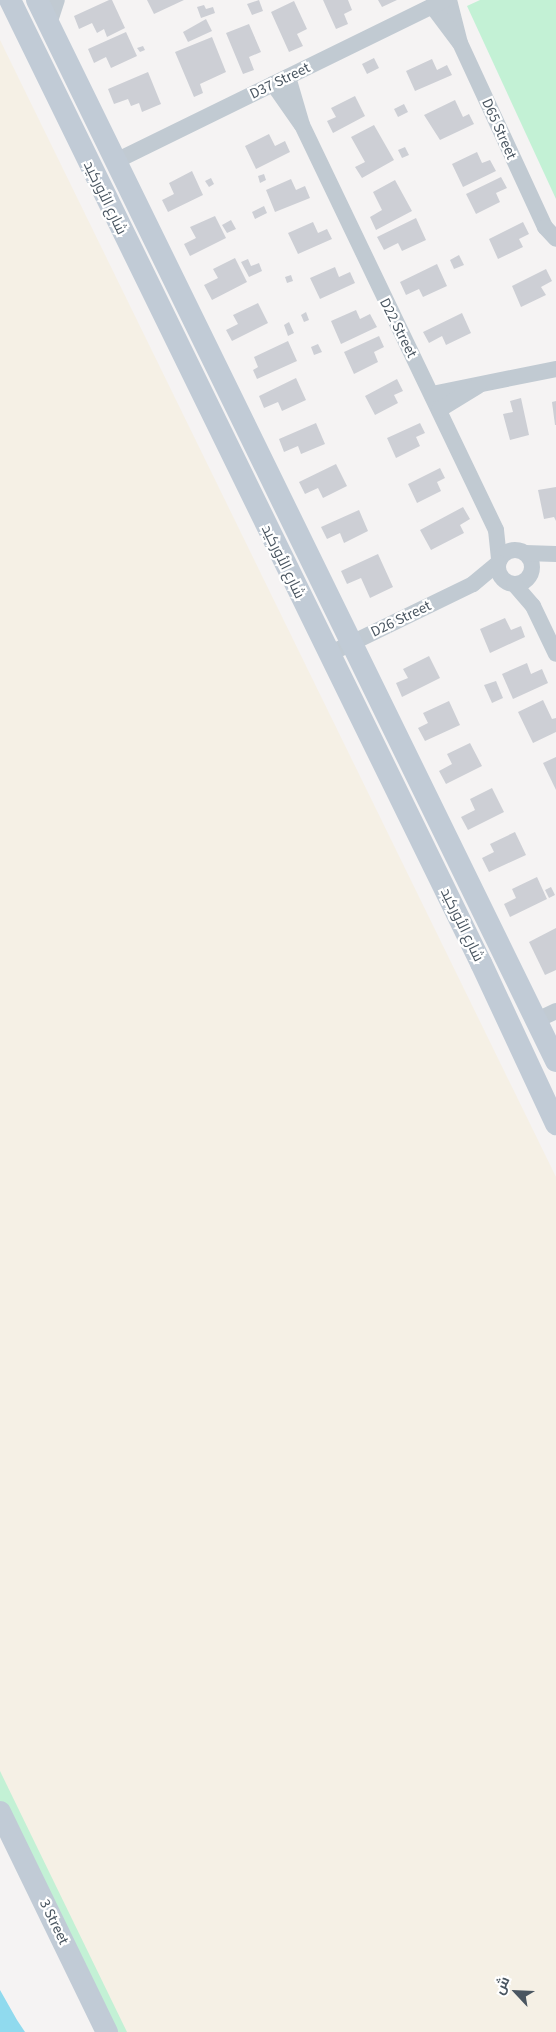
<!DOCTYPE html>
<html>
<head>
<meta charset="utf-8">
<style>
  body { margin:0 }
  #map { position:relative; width:556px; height:2032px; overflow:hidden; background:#f5f3f3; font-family:"Source Sans 3",Cairo,sans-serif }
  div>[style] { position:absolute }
  .green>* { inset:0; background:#c3f1d5 }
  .sand>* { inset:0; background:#f5f0e5 }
  .water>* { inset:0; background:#90daee }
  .building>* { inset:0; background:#cdcfd5 }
  .street>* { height:16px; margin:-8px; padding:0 8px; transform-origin:8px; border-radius:8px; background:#c1cad2 }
  .street>.ring { margin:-8px; padding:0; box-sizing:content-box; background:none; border:16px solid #c1cad2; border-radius:50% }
  .secondary>* { height:22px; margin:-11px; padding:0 11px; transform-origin:11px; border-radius:11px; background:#c1cbd6 }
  span { translate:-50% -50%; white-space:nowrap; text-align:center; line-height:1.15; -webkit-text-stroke:4.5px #fff; paint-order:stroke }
  .street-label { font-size:15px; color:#4a5661 }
  .north { position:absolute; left:491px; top:1967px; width:50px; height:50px; -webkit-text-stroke:4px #fff; paint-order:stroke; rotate:295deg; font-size:14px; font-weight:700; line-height:20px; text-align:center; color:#4a5661 }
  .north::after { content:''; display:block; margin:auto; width:18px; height:22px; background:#4a5661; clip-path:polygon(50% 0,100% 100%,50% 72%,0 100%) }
</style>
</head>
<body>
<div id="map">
  <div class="green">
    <i style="clip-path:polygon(480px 0,556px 0,556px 199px,467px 6px)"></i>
    <i style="clip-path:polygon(0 1750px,138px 2032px,107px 2032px,0 1812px)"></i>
  </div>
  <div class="sand">
    <i style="clip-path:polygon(0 40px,556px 1177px,556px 2032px,127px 2032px,0 1771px)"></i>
  </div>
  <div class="water">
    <i style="clip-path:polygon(0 1990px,17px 2020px,25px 2032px,0 2032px)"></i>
  </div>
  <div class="building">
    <i style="clip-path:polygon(109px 0,112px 0,125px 28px,107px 37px,104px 29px,97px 33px,92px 23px,79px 29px,74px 16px)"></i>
    <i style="clip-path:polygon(147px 0,184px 0,154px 14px)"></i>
    <i style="clip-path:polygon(259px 0,263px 11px,252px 15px,247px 4px)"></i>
    <i style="clip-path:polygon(323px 0,348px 0,352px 10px,344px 14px,348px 24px,336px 29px)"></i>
    <i style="clip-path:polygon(378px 0,397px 0,382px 7px)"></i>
    <i style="clip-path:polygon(294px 1px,307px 29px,297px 34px,303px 46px,289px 52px,271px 12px)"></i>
    <i style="clip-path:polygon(204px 5px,206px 9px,213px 7px,215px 13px,201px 18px,197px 7px)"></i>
    <i style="clip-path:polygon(206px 19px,212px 31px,188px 42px,183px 32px)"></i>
    <i style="clip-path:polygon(249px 24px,261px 52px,249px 57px,254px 70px,243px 74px,226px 33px)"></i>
    <i style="clip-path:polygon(126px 32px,137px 56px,111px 68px,106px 57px,94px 63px,88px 49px)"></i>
    <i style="clip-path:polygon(212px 37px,226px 72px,200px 84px,203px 93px,194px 97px,175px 52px)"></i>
    <i style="clip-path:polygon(143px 46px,145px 50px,140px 52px,137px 48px)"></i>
    <i style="clip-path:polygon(374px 58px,379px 68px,367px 74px,362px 64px)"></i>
    <i style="clip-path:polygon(432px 59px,437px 70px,447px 65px,452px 75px,415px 91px,406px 71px)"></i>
    <i style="clip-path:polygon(148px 72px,161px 104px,142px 112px,139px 103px,131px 106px,128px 99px,114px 104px,108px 89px)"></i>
    <i style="clip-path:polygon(355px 96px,365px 116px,333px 133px,327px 121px,336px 117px,331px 108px)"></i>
    <i style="clip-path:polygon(455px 100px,463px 117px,469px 114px,474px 124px,440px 140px,424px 115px)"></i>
    <i style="clip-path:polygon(404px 104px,408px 112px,398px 117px,394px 109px)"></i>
    <i style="clip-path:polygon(374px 125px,394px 160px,362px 178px,355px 167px,365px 162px,351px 137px)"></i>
    <i style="clip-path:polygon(269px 134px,275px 146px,285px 141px,290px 152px,256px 169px,245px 146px)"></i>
    <i style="clip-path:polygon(405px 147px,409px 155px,402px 158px,398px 150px)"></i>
    <i style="clip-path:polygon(477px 152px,482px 163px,490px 160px,496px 171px,463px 187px,452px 164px)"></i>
    <i style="clip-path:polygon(192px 171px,203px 195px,168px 212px,162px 200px,174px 194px,169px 183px)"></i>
    <i style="clip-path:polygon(264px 174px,266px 180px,260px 183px,258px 176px)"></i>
    <i style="clip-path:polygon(501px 177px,507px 188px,496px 193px,500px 202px,476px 214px,466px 194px)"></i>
    <i style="clip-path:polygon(211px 178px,214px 184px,209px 187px,205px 181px)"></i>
    <i style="clip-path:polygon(291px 179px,296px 190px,305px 186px,310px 198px,275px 212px,266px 190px)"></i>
    <i style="clip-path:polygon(395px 180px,412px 211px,376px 230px,370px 217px,382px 210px,373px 192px)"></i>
    <i style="clip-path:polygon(264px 206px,267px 213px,255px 219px,252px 212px)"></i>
    <i style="clip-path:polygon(215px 216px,226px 238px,190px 256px,184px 244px,196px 238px,190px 227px)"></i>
    <i style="clip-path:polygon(416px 218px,426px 240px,402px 251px,398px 243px,384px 250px,377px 237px)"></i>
    <i style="clip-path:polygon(231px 220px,236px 229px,227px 233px,222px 225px)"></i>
    <i style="clip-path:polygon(313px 222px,318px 233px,327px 229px,332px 239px,298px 254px,288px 233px)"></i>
    <i style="clip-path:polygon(523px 222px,529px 234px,519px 239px,523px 247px,498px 259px,489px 239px)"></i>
    <i style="clip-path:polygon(459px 255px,464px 265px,454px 269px,450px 260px)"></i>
    <i style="clip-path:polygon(235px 258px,247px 282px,212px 300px,204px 285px,218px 278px,213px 269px)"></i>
    <i style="clip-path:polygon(248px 259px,251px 266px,259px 263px,262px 271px,249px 277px,241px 262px)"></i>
    <i style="clip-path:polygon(437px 264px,447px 286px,423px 297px,419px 289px,406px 295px,400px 282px)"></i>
    <i style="clip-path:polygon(335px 267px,339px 277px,350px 272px,355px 283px,320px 299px,310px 278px)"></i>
    <i style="clip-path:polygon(546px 269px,552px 281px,541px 287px,546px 295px,521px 307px,512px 286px)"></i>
    <i style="clip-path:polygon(291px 275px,293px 281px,287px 283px,285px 277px)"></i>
    <i style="clip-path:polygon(258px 303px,268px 323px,232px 341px,226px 330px,238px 324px,233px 315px)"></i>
    <i style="clip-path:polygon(356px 310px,360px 319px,370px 314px,377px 327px,341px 344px,331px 321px)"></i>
    <i style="clip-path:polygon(306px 312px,309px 320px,304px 322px,301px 315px)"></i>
    <i style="clip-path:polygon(462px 313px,471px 333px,446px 345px,442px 336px,429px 343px,423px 332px)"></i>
    <i style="clip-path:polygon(289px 322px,294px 333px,288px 336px,284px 325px)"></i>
    <i style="clip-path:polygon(379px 336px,384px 347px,374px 352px,378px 362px,354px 374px,344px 352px)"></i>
    <i style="clip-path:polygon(288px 341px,297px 361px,257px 379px,253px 370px,258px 367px,254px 357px)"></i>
    <i style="clip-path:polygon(318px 344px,322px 352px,314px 355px,311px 347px)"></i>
    <i style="clip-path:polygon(296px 378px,306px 400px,282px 411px,278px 402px,264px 408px,259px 396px)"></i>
    <i style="clip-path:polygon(397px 379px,403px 391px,394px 395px,398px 403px,375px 415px,365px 396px)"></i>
    <i style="clip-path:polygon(521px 398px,529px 435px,510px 440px,503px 414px,513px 412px,510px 401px)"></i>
    <i style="clip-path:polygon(556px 401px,556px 425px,555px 425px,552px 402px)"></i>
    <i style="clip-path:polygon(316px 423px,325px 444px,301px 454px,298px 446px,284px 452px,279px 439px)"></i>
    <i style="clip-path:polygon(420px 423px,425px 433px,416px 437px,420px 446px,396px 458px,387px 438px)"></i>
    <i style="clip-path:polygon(336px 464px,347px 486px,323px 498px,318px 488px,305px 494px,299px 482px)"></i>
    <i style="clip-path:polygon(440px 468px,445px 478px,437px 482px,441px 491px,417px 503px,408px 484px)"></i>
    <i style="clip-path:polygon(556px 487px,556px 521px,554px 517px,544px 519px,538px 490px)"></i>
    <i style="clip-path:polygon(463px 507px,470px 519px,460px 525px,464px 533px,431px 550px,420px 530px)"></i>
    <i style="clip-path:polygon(359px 510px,368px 531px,344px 543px,340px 533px,327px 539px,321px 527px)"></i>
    <i style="clip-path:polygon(378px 554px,393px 587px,370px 598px,361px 578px,347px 584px,341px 571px)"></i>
    <i style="clip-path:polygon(505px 618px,511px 630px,521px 626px,525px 637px,490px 653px,480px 629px)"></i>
    <i style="clip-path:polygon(429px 656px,440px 678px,402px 697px,396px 683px,408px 678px,403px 669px)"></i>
    <i style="clip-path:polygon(527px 663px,531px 674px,542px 669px,548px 683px,513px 699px,502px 674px)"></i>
    <i style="clip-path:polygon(496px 681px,503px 698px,492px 703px,484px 685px)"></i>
    <i style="clip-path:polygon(543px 700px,552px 719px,556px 718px,556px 732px,533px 743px,518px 712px)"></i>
    <i style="clip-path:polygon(449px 701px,460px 725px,425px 741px,418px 728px,428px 723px,423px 713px)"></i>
    <i style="clip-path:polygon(470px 743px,482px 766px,446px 784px,439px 771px,452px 764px,447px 754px)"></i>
    <i style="clip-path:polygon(556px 757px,556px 790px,543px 763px)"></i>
    <i style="clip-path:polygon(492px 788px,504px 812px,468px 830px,461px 817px,475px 810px,470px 799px)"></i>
    <i style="clip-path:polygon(515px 832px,526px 855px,489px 872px,482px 858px,494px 852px,490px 844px)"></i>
    <i style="clip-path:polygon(537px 877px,547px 899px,510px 917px,504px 904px,516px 898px,512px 889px)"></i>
    <i style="clip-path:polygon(551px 887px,555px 895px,549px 898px,545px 890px)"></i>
    <i style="clip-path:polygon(556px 928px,556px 970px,545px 975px,529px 942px)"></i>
  </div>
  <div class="street">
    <i style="left:449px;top:0;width:44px;rotate:75.7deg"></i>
    <i style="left:460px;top:43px;width:203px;rotate:65.2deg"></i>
    <i style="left:545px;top:227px;width:16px;rotate:47deg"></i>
    <i style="left:432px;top:6px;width:45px;rotate:53.1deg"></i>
    <i style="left:49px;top:24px;width:25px;rotate:-72deg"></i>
    <i style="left:288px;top:77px;width:50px;rotate:73.7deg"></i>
    <i style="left:302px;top:125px;width:449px;rotate:64.4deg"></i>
    <i style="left:496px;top:530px;width:31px;rotate:84deg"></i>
    <i style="left:273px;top:84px;width:49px;rotate:55deg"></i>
    <i style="left:116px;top:161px;width:366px;rotate:-26.1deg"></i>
    <i style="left:432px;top:394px;width:126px;rotate:-11.4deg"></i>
    <i style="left:439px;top:410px;width:46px;rotate:-31.6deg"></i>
    <i class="ring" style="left:498px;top:550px;width:18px;height:18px"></i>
    <i style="left:525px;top:553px;width:31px;rotate:2deg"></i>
    <i style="left:514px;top:584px;width:29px;rotate:49deg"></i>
    <i style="left:533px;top:606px;width:53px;rotate:64.4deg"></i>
    <i style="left:329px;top:654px;width:160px;rotate:-25.9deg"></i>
    <i style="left:473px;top:584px;width:33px;rotate:-40deg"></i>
    <i style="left:537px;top:1020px;width:21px;rotate:-25deg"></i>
  </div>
  <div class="secondary">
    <i style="left:10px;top:0;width:1072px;rotate:63.94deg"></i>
    <i style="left:481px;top:963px;width:178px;rotate:65deg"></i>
    <i style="left:37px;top:0;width:1181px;rotate:63.93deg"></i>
    <i style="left:0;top:1812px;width:245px;rotate:64.1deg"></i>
  </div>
  <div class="street-label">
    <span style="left:280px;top:81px;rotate:-26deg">D37 Street</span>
    <span style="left:499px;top:129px;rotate:66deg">D65 Street</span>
    <span style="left:105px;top:198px;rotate:64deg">شارع الأوركيد</span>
    <span style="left:398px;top:328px;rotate:63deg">D22 Street</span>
    <span style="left:283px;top:562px;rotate:64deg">شارع الأوركيد</span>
    <span style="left:401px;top:619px;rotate:-26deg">D26 Street</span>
    <span style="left:462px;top:925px;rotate:64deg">شارع الأوركيد</span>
    <span style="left:54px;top:1922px;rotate:64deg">3 Street</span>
  </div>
  <div class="north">ش</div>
</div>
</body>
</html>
